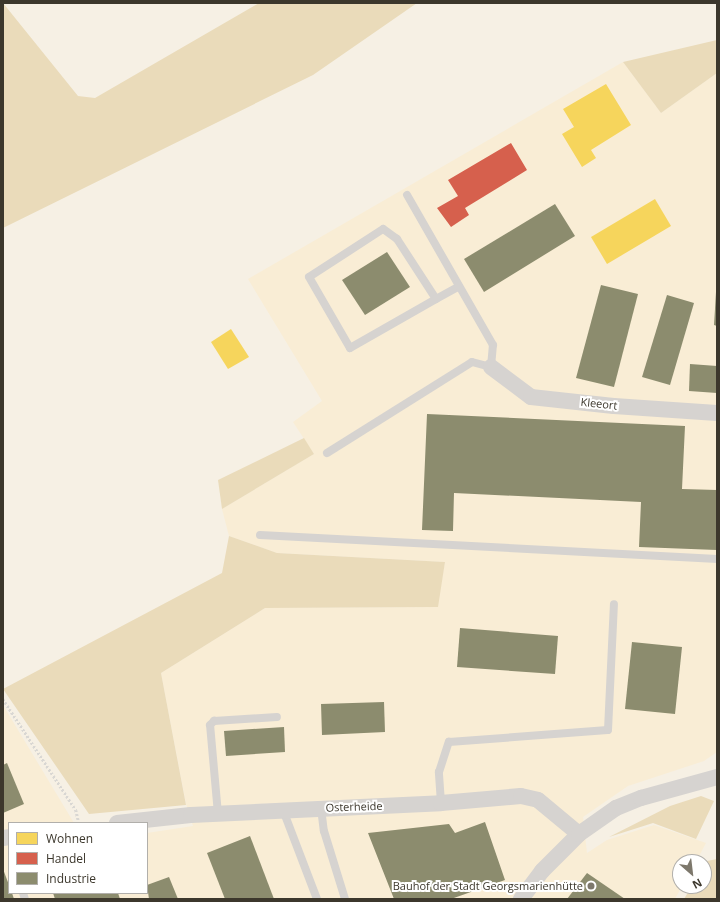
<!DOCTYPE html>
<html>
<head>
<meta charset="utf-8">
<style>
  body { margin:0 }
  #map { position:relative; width:720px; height:902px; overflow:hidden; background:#f6f0e4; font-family:"Open Sans",sans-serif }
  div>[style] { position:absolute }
  .built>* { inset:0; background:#f9edd5 }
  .green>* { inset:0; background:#eadbba }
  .homes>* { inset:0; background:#f6d55c }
  .shops>* { inset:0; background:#d6604d }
  .industry>* { inset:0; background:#8c8c6e }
  .path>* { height:2.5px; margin-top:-1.25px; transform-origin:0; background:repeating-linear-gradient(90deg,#d9d7d3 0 2px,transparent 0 4px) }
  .lane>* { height:8px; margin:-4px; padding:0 4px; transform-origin:4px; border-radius:4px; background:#d6d3d0 }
  .street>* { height:16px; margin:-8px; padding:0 8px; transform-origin:8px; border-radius:8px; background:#d6d3d0 }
  .dots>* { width:11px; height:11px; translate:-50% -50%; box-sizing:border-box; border:2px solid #fff; border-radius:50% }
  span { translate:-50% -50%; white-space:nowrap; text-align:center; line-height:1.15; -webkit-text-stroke:4px #fff; paint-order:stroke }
  .street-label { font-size:11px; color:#3c372c }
  .poi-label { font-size:11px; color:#3c372c }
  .right { translate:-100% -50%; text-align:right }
  .frame { position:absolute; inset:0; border:4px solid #3c372c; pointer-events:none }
  .legend { position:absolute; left:8px; top:822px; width:140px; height:72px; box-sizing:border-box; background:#fff; border:1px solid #b1afab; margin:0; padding:5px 7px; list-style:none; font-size:12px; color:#3c372c }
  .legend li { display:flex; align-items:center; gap:8px; height:20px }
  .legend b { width:20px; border:1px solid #b1afab }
  .north { position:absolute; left:672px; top:854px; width:40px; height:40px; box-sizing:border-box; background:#fff; border:1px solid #b1afab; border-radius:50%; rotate:152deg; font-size:11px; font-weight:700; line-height:16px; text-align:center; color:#3c372c }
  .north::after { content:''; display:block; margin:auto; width:14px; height:18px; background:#7d786c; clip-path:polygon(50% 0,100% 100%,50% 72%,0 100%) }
</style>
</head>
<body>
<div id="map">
  <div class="built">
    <i style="clip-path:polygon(623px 62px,661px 113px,717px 73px,717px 752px,704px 761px,628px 786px,583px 817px,587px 853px,607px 840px,654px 825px,706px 843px,696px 862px,680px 862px,680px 886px,682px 886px,675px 899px,3px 899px,3px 705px,74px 823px,9px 823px,9px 893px,147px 893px,147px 833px,193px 826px,186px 804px,161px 673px,265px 608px,437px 607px,445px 562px,277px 553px,229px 536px,222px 509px,314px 454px,293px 422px,322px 401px,248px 279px)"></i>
  </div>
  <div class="green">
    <i style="clip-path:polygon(3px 3px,78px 96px,95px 98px,259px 3px,417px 3px,313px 75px,3px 228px)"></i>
    <i style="clip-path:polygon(717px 40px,717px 73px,661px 113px,623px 62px)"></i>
    <i style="clip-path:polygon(304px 438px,314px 454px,222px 509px,218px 480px)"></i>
    <i style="clip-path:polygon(229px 536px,277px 553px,445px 562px,438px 607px,265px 608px,161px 673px,186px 805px,89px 814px,3px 689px,222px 573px)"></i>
    <i style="clip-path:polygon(701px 796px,714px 801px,696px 839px,653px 823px,609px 837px,670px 806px)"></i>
    <i style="clip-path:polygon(717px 859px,717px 899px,684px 899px,692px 886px,704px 886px,704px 866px,707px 861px)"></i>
  </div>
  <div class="homes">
    <i style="clip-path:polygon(606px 84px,631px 125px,591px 150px,596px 158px,582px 167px,562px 134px,574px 127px,563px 109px)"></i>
    <i style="clip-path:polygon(655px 199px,671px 226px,607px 264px,591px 237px)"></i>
    <i style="clip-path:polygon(231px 329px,249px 357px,228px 369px,211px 342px)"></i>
  </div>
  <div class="shops">
    <i style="clip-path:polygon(511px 143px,527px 170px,465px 208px,469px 215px,451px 227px,437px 208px,458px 196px,448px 180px)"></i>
  </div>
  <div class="industry">
    <i style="clip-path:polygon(555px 204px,575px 236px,484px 292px,464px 259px)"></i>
    <i style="clip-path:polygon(387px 252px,410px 287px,365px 315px,342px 280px)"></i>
    <i style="clip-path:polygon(601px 285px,638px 294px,614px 387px,576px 378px)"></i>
    <i style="clip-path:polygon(716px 292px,717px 292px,717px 326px,714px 325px)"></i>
    <i style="clip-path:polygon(667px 295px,694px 303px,670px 385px,642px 377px)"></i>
    <i style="clip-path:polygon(690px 364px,717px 366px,717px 393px,689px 391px)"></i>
    <i style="clip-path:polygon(427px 414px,685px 426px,682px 489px,717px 490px,717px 550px,639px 547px,641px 502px,454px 493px,453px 531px,422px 530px)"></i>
    <i style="clip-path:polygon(460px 628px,558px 636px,555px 674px,457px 667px)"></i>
    <i style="clip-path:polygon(632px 642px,682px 647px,675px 714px,625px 709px)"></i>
    <i style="clip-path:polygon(384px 702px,385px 732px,322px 735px,321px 704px)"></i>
    <i style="clip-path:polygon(284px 727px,285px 752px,226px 756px,224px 731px)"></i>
    <i style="clip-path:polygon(7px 763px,24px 804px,3px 813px,3px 765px)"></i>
    <i style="clip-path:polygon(485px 822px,505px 880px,451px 899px,394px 899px,368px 833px,449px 824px,455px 833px)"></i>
    <i style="clip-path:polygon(250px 836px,274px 899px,225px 899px,207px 853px)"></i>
    <i style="clip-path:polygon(3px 869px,9px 885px,9px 893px,12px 893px,14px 899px,3px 899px)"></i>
    <i style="clip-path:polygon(587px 873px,625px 899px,567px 899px)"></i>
    <i style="clip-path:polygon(169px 877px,178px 899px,149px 899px,147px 885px)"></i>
    <i style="clip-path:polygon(53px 893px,118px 893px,120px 899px,55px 899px)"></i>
  </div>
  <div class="path">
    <i style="left:3px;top:699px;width:133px;rotate:56.7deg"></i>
    <i style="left:76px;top:810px;width:13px;rotate:77deg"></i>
  </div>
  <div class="lane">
    <i style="left:436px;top:299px;width:72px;rotate:-123deg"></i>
    <i style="left:397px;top:239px;width:17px;rotate:-144deg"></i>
    <i style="left:383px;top:229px;width:88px;rotate:147deg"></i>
    <i style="left:309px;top:277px;width:82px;rotate:60deg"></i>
    <i style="left:350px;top:348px;width:99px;rotate:-29.7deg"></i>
    <i style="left:436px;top:299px;width:26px;rotate:-29deg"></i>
    <i style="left:327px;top:453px;width:171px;rotate:-32.1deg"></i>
    <i style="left:472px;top:362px;width:20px;rotate:15deg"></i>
    <i style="left:491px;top:367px;width:22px;rotate:-85deg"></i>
    <i style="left:493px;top:345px;width:173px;rotate:-119.8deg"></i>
    <i style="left:260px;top:535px;width:458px;rotate:3deg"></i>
    <i style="left:441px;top:803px;width:31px;rotate:-94deg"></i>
    <i style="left:439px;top:772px;width:32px;rotate:-72deg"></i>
    <i style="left:449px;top:742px;width:159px;rotate:-4.3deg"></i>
    <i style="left:608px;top:730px;width:126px;rotate:-87.3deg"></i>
    <i style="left:321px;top:808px;width:23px;rotate:83deg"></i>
    <i style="left:324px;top:831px;width:71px;rotate:72.8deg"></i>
    <i style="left:283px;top:810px;width:95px;rotate:69.1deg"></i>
    <i style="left:218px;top:814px;width:89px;rotate:-95.1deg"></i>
    <i style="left:210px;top:725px;width:6px;rotate:-45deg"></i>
    <i style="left:214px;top:721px;width:63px;rotate:-3.6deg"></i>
    <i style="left:23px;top:893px;width:6px;rotate:72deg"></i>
  </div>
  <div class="street">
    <i style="left:491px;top:367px;width:50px;rotate:36.9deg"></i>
    <i style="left:531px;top:397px;width:83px;rotate:6.2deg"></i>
    <i style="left:614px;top:406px;width:103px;rotate:3.9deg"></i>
    <i style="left:117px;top:823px;width:74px;rotate:-6.2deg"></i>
    <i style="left:191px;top:815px;width:250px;rotate:-2.7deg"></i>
    <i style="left:441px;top:803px;width:80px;rotate:-5deg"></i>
    <i style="left:521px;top:796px;width:17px;rotate:13deg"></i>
    <i style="left:538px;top:800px;width:53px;rotate:39.7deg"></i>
    <i style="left:3px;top:838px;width:6px;rotate:-9deg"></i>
    <i style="left:521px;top:899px;width:35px;rotate:-53deg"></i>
    <i style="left:542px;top:871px;width:52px;rotate:-45deg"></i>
    <i style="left:579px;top:834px;width:45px;rotate:-35.1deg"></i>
    <i style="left:616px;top:808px;width:27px;rotate:-22deg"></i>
    <i style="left:641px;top:798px;width:79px;rotate:-15.4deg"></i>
  </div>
  <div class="dots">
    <i style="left:591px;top:886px;background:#7d786c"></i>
  </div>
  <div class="street-label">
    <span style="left:599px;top:404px;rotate:6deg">Kleeort</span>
    <span style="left:354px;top:807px;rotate:-2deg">Osterheide</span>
  </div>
  <div class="poi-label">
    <span class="right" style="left:583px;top:886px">Bauhof der Stadt Georgsmarienhütte</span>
  </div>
  <div class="frame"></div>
  <ul class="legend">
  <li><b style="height:11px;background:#f6d55c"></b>Wohnen</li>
  <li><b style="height:11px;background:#d6604d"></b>Handel</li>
  <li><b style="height:11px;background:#8c8c6e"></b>Industrie</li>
  </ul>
  <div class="north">N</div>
</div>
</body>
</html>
